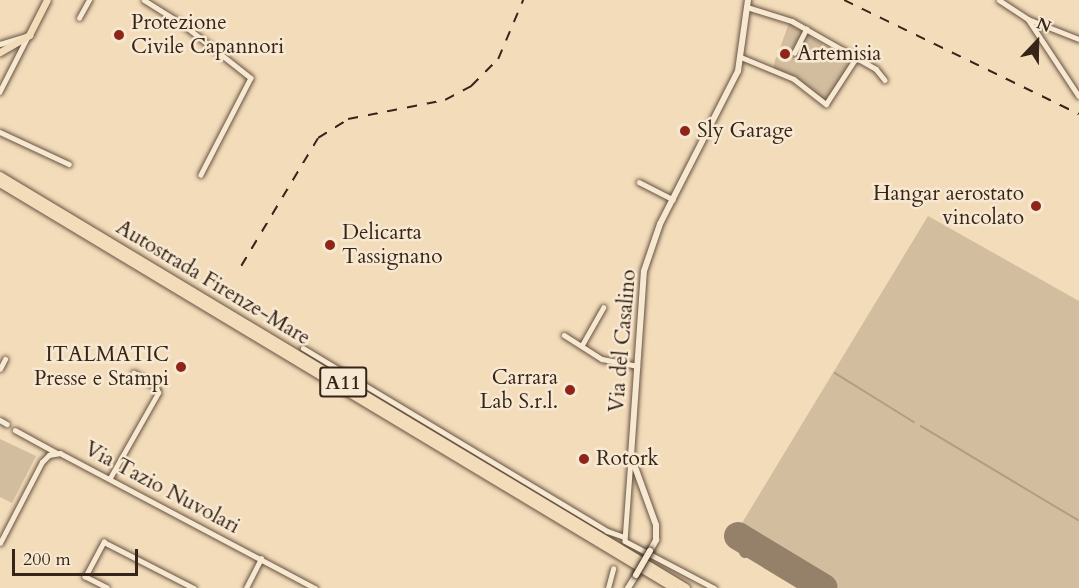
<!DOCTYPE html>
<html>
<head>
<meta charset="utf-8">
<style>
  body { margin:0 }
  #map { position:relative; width:1079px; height:588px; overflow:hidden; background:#f3dcba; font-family:Cardo,serif }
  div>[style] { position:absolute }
  .green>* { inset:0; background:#d3bd9f }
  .stream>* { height:1.5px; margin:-0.75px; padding:0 0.75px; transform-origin:0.75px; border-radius:0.75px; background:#b39d83 }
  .taxiway>* { height:12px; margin:-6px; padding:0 6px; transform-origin:6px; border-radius:6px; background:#95806a }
  .runway>* { height:28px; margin:-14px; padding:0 14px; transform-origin:14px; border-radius:14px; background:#95806a }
  .roads { filter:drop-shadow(0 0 2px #665241) drop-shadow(0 0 2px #665241) }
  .street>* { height:4.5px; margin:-2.25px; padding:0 2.25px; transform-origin:2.25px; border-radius:2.25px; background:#f7e8d2 }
  .secondary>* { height:6px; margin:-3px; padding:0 3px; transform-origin:3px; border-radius:3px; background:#f7e8d2 }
  .primary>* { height:7px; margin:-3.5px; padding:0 3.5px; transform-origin:3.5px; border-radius:3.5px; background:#f3dcba }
  .highway>* { height:8px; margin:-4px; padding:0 4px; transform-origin:4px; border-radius:4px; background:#f3dcba }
  .rail>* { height:1.5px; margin-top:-0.75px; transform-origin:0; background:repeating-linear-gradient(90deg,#372419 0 10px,transparent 0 20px) }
  .bridges { filter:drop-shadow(0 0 2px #372419) drop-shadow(0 0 2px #372419) }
  .secondary-bridge>* { height:6px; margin:-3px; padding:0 3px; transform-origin:3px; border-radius:3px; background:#f7e8d2 }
  .dots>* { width:16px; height:16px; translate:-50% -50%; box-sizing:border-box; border:3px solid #f7e8d2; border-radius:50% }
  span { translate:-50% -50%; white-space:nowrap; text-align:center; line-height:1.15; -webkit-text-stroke:5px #f7e8d2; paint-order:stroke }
  .shield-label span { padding:2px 4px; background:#f7e8d2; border:2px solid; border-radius:4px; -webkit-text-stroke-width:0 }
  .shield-label { font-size:20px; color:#372419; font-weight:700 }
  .poi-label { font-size:21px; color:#372419 }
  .left { translate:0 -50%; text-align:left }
  .right { translate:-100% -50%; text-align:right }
  .street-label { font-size:21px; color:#372419 }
  .north { position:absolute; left:1007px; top:12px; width:60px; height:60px; -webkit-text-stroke:4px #f7e8d2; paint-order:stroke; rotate:22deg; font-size:16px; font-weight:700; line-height:24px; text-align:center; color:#372419 }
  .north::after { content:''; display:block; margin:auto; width:21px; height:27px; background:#372419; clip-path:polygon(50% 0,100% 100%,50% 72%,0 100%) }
  .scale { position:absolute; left:12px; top:549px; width:126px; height:27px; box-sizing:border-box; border:3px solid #372419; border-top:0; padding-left:8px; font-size:18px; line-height:21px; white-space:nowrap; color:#372419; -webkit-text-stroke:4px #f7e8d2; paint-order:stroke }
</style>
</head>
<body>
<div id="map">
  <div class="green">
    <i style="clip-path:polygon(789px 23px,852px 63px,827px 103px,795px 77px,773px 69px,776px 57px,788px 61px,791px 54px,780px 48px)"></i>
    <i style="clip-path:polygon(928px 216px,1079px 301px,1079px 588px,839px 588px,739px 528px)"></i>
    <i style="clip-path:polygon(0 439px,36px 456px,12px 503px,0 497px)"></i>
  </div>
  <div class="stream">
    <i style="left:835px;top:373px;width:93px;rotate:31.8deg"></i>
    <i style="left:921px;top:426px;width:183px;rotate:30.9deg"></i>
  </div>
  <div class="taxiway">
    <i style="left:745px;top:552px;width:10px;rotate:-53deg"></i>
  </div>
  <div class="runway">
    <i style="left:738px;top:536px;width:100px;rotate:31.2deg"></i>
  </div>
  <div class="roads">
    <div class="street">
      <i style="left:144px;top:0;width:47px;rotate:32deg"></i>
      <i style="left:184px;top:25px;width:85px;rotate:38.3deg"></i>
      <i style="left:251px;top:78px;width:109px;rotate:117.3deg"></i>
      <i style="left:999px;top:0;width:35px;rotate:33deg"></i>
      <i style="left:1028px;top:19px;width:55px;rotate:21.4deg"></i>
      <i style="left:747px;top:7px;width:47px;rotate:17.3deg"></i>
      <i style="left:792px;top:21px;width:97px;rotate:29.7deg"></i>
      <i style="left:876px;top:69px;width:14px;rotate:51deg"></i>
      <i style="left:79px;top:18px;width:21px;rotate:-61deg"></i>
      <i style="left:1028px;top:19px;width:92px;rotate:56.5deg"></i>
      <i style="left:0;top:44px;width:30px;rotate:-17deg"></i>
      <i style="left:29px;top:35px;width:64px;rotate:117deg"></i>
      <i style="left:794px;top:53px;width:27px;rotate:-63deg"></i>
      <i style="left:741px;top:57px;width:57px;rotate:22.5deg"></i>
      <i style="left:794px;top:79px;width:41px;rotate:38deg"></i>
      <i style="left:826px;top:104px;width:55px;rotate:-56.9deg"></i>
      <i style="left:0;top:132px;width:76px;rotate:24.9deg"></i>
      <i style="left:639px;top:182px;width:38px;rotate:27deg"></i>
      <i style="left:564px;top:335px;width:45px;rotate:32.3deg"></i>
      <i style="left:602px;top:359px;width:36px;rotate:11deg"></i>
      <i style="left:582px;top:345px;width:43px;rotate:-60.4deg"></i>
      <i style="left:303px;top:348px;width:355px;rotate:31deg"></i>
      <i style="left:607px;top:531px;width:18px;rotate:19deg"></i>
      <i style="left:0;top:369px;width:11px;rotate:-63deg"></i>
      <i style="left:0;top:420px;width:8px;rotate:30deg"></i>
      <i style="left:15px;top:430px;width:48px;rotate:28.7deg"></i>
      <i style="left:631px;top:459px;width:82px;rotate:94.2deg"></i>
      <i style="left:625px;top:541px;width:101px;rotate:27.8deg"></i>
      <i style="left:110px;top:478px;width:98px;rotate:-60.5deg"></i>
      <i style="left:158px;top:393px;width:6px;rotate:-108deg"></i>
      <i style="left:156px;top:387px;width:26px;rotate:-148deg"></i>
      <i style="left:0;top:543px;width:91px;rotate:-62.6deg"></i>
      <i style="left:42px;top:462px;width:10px;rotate:-45deg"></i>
      <i style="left:49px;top:455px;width:11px;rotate:-10deg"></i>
      <i style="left:60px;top:453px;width:289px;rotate:27.9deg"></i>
      <i style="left:107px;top:588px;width:25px;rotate:-153deg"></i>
      <i style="left:85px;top:577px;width:40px;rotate:-62deg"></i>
      <i style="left:104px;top:542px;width:101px;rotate:27.1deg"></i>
      <i style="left:246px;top:588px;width:33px;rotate:-63deg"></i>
      <i style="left:608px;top:588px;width:20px;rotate:-75deg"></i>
    </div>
    <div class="secondary">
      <i style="left:650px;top:551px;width:13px;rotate:-61deg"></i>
      <i style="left:656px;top:540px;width:15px;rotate:-90deg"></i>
      <i style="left:656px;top:525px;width:73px;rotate:-109.9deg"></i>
      <i style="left:631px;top:456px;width:185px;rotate:-86deg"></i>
      <i style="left:644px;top:271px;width:50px;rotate:-71.2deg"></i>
      <i style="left:660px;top:224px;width:172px;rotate:-63deg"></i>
      <i style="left:738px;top:71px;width:72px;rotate:-82deg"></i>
      <i style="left:628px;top:588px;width:15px;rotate:-58deg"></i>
    </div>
    <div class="primary">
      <i style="left:0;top:52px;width:34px;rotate:-30deg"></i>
      <i style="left:29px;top:35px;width:39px;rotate:-63deg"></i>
    </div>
    <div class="highway">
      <i style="left:0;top:176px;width:800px;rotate:30.99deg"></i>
      <i style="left:0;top:183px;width:786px;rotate:31deg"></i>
    </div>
  </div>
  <div class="rail">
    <i style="left:844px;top:0;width:261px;rotate:25.9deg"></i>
    <i style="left:241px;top:266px;width:149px;rotate:-59deg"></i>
    <i style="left:318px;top:138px;width:36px;rotate:-32deg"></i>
    <i style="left:348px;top:119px;width:99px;rotate:-11.1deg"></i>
    <i style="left:445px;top:100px;width:30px;rotate:-28deg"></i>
    <i style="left:471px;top:86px;width:38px;rotate:-45deg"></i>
    <i style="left:498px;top:59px;width:64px;rotate:-67deg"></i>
  </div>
  <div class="bridges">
    <div class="secondary-bridge">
      <i style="left:636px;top:575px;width:28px;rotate:-60deg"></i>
    </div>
  </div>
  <div class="dots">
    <i style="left:119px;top:35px;background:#8f2418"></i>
    <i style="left:785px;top:54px;background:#8f2418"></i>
    <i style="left:685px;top:131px;background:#8f2418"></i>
    <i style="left:1036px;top:206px;background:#8f2418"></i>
    <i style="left:330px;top:245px;background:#8f2418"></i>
    <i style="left:181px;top:367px;background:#8f2418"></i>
    <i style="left:570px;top:390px;background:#8f2418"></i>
    <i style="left:584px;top:459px;background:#8f2418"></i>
  </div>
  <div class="shield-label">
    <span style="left:343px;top:382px">A11</span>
  </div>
  <div class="poi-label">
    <span class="left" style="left:131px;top:35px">Protezione<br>Civile Capannori</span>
    <span class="left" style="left:797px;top:54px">Artemisia</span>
    <span class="left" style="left:697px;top:131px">Sly Garage</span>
    <span class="right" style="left:1024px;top:206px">Hangar aerostato<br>vincolato</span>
    <span class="left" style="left:342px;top:245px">Delicarta<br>Tassignano</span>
    <span class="right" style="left:169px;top:367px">ITALMATIC<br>Presse e Stampi</span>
    <span class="right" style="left:558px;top:390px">Carrara<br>Lab S.r.l.</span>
    <span class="left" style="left:596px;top:459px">Rotork</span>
  </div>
  <div class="street-label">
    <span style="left:213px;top:283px;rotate:31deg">Autostrada Firenze-Mare</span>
    <span style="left:623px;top:341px;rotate:-85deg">Via del Casalino</span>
    <span style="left:162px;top:488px;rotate:28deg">Via Tazio Nuvolari</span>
  </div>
  <div class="north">N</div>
  <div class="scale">200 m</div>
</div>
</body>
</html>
